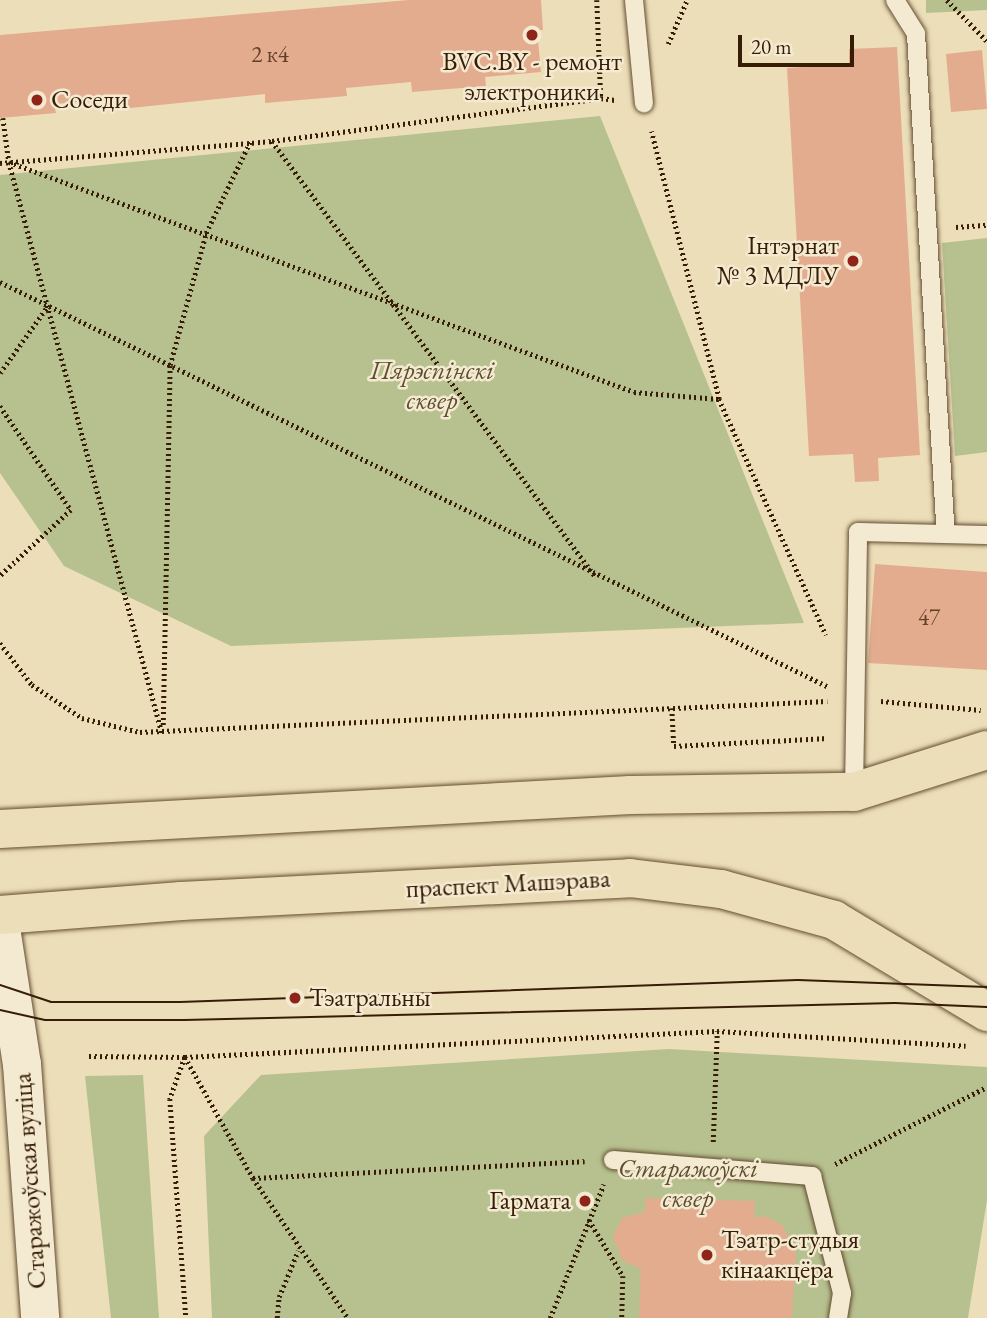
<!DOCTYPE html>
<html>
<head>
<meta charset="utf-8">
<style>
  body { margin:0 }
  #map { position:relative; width:987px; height:1318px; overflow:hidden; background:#ecdeb8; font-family:"EB Garamond",serif }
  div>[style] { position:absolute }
  .green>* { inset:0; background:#b7c18f }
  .building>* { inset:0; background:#e4ac8f }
  .path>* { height:4.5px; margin-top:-2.25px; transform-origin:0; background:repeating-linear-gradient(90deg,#371d05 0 2px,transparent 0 5.5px) }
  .roads { filter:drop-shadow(0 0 2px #644d32) drop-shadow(0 0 2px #644d32) }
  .lane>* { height:18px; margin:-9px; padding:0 9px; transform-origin:9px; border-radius:9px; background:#f3ead1 }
  .secondary>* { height:38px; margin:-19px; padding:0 19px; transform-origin:19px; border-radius:19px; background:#f3ead1 }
  .primary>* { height:38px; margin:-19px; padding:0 19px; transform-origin:19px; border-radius:19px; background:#ecdeb8 }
  .tram>* { height:2px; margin:-1px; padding:0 1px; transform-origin:1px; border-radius:1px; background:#371d05 }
  .dots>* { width:19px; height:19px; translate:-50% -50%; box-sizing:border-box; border:4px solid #f3ead1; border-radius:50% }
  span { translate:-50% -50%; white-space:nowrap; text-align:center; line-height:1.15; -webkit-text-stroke:5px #f3ead1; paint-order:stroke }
  .number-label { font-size:23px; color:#624128 }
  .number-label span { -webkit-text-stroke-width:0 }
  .poi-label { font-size:26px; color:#371d05 }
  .left { translate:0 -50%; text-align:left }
  .right { translate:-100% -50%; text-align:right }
  .park-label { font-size:26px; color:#5d4e2e; font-style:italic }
  .street-label { font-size:26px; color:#371d05 }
  .scale { position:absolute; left:738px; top:35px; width:116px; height:32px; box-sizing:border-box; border:4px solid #371d05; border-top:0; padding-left:9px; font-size:21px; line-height:24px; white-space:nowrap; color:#371d05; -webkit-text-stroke:5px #f3ead1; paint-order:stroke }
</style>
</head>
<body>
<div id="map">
  <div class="green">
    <i style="clip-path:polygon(926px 0,987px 0,987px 10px,926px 13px)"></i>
    <i style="clip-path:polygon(600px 116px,804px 623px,231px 646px,64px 566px,0 473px,0 175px)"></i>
    <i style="clip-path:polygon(987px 238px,987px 452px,955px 456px,942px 243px)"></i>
    <i style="clip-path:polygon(669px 1049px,987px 1067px,987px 1200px,968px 1318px,212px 1318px,204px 1136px,261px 1075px)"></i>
    <i style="clip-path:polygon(143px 1075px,159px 1318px,111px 1318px,85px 1076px)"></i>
  </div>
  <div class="building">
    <i style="clip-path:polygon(409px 0,541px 0,543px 30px,537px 30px,541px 72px,485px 77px,486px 86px,412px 92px,411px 82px,346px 88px,347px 96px,265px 103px,265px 94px,121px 109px,120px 99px,54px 104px,56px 113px,0 118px,0 35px)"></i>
    <i style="clip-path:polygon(897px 47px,920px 455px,878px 458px,879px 481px,855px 482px,853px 454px,809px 456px,787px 68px,849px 64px,849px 49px)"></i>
    <i style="clip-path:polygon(982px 50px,987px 109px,951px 112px,946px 54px)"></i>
    <i style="clip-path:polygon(875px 564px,987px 572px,987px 670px,868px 663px)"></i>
    <i style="clip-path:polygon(645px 1198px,755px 1201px,754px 1217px,768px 1217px,783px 1226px,792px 1247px,796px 1247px,792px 1318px,639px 1318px,641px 1269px,622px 1260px,613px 1237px,622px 1218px,645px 1212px)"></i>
  </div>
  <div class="path">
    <i style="left:597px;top:0;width:98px;rotate:87.7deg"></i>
    <i style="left:947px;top:0;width:57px;rotate:45.7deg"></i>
    <i style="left:668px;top:44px;width:48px;rotate:-66.6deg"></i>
    <i style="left:3px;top:118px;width:44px;rotate:82.2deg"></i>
    <i style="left:9px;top:162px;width:591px;rotate:75deg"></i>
    <i style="left:272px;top:141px;width:542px;rotate:53.41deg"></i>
    <i style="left:9px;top:162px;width:666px;rotate:20.2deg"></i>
    <i style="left:634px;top:392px;width:85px;rotate:4.7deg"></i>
    <i style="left:719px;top:399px;width:276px;rotate:-104.2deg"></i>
    <i style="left:0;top:163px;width:273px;rotate:-4.6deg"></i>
    <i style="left:272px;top:141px;width:332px;rotate:-7.4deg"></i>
    <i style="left:601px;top:98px;width:14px;rotate:8deg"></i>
    <i style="left:956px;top:227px;width:31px;rotate:-4deg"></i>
    <i style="left:0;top:282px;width:923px;rotate:26.04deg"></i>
    <i style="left:0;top:373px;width:81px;rotate:-54.5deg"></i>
    <i style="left:719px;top:399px;width:259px;rotate:65.6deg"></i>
    <i style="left:0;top:406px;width:126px;rotate:55.7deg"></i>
    <i style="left:71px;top:510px;width:97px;rotate:137.1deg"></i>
    <i style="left:0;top:643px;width:53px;rotate:52.7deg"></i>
    <i style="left:32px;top:685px;width:60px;rotate:33.4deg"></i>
    <i style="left:82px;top:718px;width:60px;rotate:13.6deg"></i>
    <i style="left:140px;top:732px;width:688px;rotate:-2.58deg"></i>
    <i style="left:881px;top:701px;width:100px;rotate:5.1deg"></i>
    <i style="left:672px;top:708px;width:38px;rotate:87deg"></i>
    <i style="left:674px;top:746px;width:154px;rotate:-3deg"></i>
    <i style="left:163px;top:725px;width:360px;rotate:-88.9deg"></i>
    <i style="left:170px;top:365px;width:137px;rotate:-74.7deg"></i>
    <i style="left:206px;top:233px;width:101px;rotate:-64.2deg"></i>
    <i style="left:89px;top:1056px;width:96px;rotate:0.6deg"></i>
    <i style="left:185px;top:1057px;width:533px;rotate:-2.8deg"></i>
    <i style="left:717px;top:1031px;width:249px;rotate:3.4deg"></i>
    <i style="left:185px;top:1057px;width:139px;rotate:60.7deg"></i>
    <i style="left:253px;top:1178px;width:169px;rotate:55.8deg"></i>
    <i style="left:185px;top:1057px;width:45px;rotate:109.7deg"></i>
    <i style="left:170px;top:1099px;width:220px;rotate:85.8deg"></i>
    <i style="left:713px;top:1142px;width:111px;rotate:-87.9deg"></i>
    <i style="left:835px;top:1164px;width:170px;rotate:-26.9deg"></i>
    <i style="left:253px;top:1178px;width:332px;rotate:-2.9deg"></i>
    <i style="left:589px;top:1220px;width:66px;rotate:58.7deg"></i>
    <i style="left:623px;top:1276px;width:42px;rotate:91.4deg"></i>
    <i style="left:277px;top:1318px;width:21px;rotate:-85deg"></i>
    <i style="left:279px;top:1297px;width:50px;rotate:-67.6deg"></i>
    <i style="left:550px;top:1318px;width:144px;rotate:-68.1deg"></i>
  </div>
  <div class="roads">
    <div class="lane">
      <i style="left:634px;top:0;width:104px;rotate:84.5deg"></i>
      <i style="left:895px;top:0;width:40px;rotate:58deg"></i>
      <i style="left:916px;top:34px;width:500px;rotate:86.6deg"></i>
      <i style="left:854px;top:792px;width:260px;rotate:-89.1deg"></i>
      <i style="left:858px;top:532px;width:129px;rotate:1.3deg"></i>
      <i style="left:613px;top:1160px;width:200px;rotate:4.6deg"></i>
      <i style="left:812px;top:1176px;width:121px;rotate:75.6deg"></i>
      <i style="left:842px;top:1293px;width:25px;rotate:99deg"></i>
    </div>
    <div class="secondary">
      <i style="left:0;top:921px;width:145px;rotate:81.3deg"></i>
      <i style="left:22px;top:1064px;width:255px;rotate:85.9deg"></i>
    </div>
    <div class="primary">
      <i style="left:0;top:829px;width:631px;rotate:-3.09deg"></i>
      <i style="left:630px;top:795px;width:224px;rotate:-0.8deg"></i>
      <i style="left:854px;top:792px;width:139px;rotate:-17.5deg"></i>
      <i style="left:0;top:915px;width:182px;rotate:-4.4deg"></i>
      <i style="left:181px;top:901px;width:450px;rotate:-2.9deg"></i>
      <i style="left:630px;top:878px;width:92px;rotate:6.9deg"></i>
      <i style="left:721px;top:889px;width:117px;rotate:15.3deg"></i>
      <i style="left:834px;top:920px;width:179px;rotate:31deg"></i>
    </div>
  </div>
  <div class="tram">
    <i style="left:0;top:985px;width:54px;rotate:18.4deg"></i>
    <i style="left:51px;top:1002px;width:129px"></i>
    <i style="left:180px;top:1002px;width:618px;rotate:-2.04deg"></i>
    <i style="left:798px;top:980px;width:189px;rotate:2.1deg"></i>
    <i style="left:0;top:1010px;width:46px;rotate:12.5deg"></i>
    <i style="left:45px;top:1020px;width:139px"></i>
    <i style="left:184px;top:1020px;width:711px;rotate:-1.37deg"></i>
    <i style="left:895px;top:1003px;width:92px;rotate:2.5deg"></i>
  </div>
  <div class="dots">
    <i style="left:532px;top:35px;background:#8f2418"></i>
    <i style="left:37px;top:100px;background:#8f2418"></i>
    <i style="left:853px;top:261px;background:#8f2418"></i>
    <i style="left:295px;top:998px;background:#8f2418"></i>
    <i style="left:585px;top:1201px;background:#8f2418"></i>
    <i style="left:707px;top:1255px;background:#8f2418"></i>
  </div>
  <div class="number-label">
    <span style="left:270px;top:54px">2 к4</span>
    <span style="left:929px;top:617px">47</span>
  </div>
  <div class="poi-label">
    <span style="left:532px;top:77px">BVC.BY - ремонт<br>электроники</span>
    <span class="left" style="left:51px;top:100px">Соседи</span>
    <span class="right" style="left:839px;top:261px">Інтэрнат<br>№ 3 МДЛУ</span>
    <span class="left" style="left:309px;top:998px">Тэатральны</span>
    <span class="right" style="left:571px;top:1201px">Гармата</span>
    <span class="left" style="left:721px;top:1255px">Тэатр-студыя<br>кінаакцёра</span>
  </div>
  <div class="park-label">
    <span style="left:432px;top:386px">Пярэспінскі<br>сквер</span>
    <span style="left:688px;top:1184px">Старажоўскі<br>сквер</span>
  </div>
  <div class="street-label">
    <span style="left:508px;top:884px;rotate:-3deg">праспект Машэрава</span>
    <span style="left:30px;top:1181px;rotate:-94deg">Старажоўская вуліца</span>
  </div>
  <div class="scale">20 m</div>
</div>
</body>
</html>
